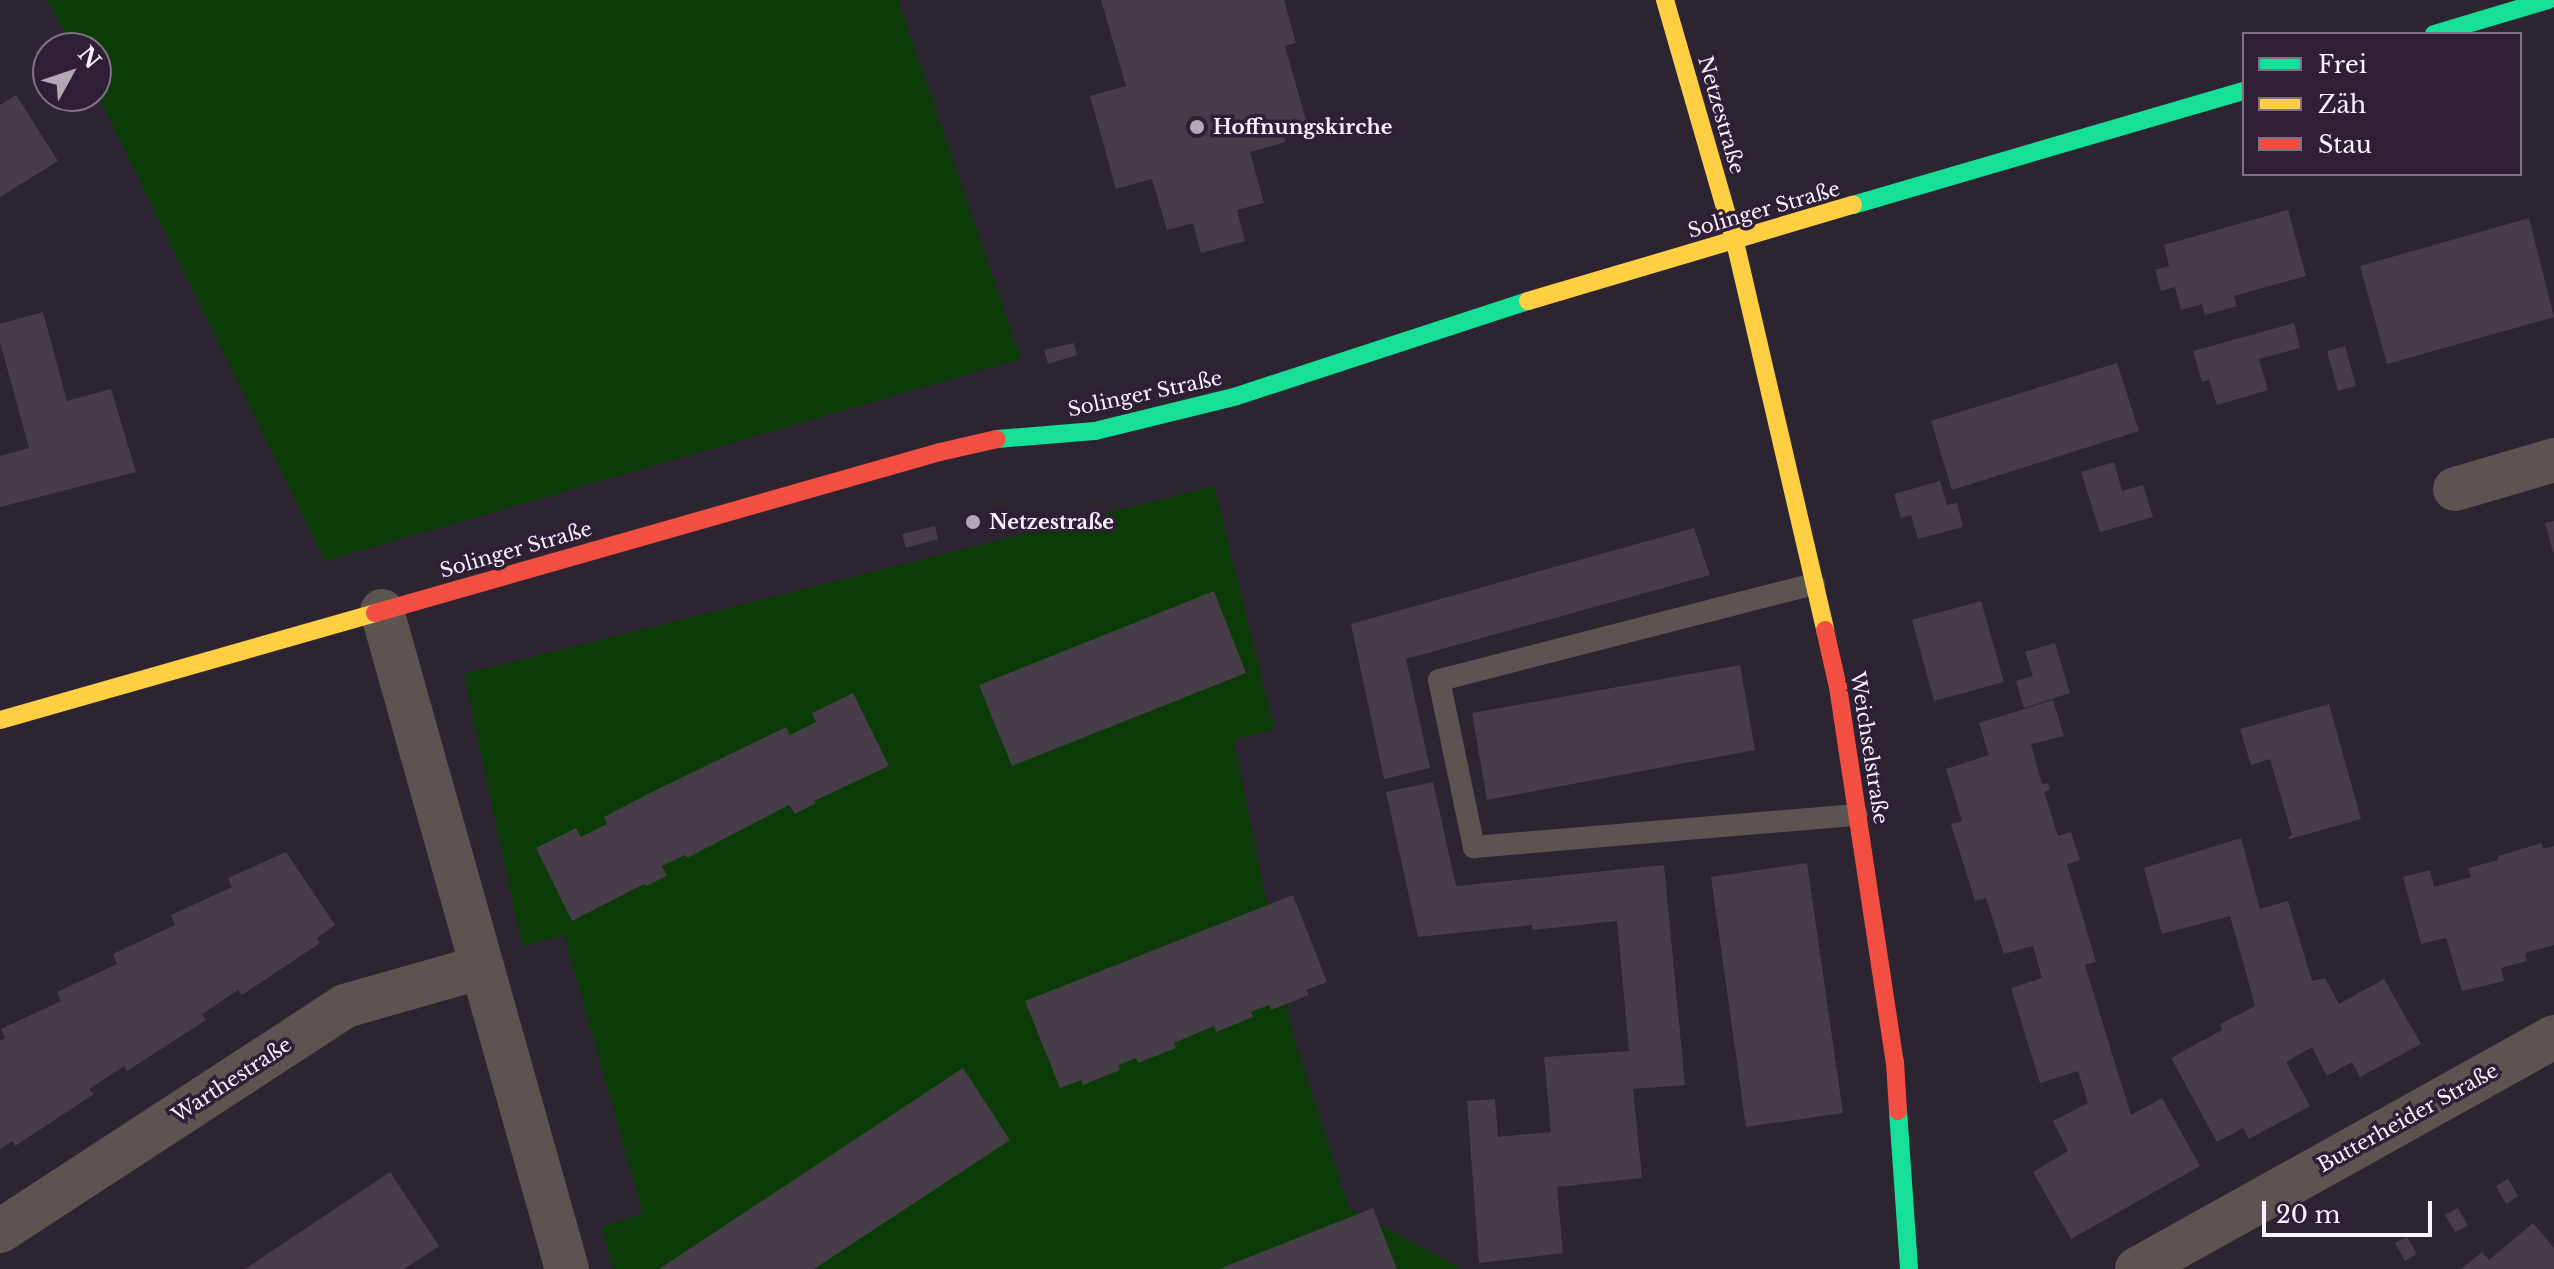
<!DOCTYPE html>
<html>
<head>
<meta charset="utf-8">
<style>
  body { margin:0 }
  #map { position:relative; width:2554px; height:1269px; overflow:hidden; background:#2c2430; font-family:"Libre Baskerville",serif }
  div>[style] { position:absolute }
  .green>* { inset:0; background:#0a3b06 }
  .building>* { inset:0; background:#463d49 }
  .lane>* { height:22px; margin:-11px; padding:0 11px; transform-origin:11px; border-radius:11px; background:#5c5450 }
  .street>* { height:44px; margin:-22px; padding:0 22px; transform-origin:22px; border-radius:22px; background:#5c5450 }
  .fast>* { height:18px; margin:-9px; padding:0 9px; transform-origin:9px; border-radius:9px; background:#16e098 }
  .slow>* { height:18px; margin:-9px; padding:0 9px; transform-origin:9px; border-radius:9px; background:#ffcf43 }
  .jam>* { height:18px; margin:-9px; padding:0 9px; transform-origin:9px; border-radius:9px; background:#f24e42 }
  .dots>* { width:22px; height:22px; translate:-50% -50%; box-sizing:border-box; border:4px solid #2e1e36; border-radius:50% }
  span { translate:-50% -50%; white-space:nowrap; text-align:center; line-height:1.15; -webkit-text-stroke:7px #2e1e36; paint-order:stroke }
  .street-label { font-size:20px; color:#faf1ff }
  .poi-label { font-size:20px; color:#faf1ff; font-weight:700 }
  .left { translate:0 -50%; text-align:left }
  .legend { position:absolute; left:2242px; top:32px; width:280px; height:144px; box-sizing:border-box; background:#2e1e36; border:2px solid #807286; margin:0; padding:10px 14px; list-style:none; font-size:24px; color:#faf1ff }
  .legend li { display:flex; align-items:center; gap:16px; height:40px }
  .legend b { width:40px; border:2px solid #807286 }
  .north { position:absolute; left:32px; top:32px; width:80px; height:80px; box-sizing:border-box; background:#2e1e36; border:2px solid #807286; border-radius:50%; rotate:50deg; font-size:22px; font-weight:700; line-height:32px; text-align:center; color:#faf1ff }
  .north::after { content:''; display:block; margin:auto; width:28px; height:36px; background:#b2a9b7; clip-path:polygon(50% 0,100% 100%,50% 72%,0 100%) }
  .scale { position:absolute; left:2262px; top:1201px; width:170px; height:36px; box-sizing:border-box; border:4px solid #faf1ff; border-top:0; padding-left:10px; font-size:24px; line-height:28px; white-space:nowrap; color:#faf1ff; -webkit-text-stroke:6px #2e1e36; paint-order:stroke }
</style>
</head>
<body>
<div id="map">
  <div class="green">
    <i style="clip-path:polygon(46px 0,898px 0,1021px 359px,325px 561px,96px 91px,96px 48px,75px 48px)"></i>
    <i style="clip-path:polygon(1214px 486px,1274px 729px,1234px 740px,1293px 1035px,1349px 1208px,1462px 1269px,613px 1269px,602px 1227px,643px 1214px,564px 935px,522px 946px,464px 674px)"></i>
  </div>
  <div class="building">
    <i style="clip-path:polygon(1101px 0,1284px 0,1296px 43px,1285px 46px,1307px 124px,1282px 131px,1286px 142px,1250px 152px,1264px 203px,1237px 210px,1245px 241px,1201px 253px,1193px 223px,1167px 230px,1152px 179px,1116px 189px,1090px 96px,1126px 86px)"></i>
    <i style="clip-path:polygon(16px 95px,58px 161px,0 197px,0 105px)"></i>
    <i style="clip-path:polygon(2288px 210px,2306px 276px,2234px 296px,2237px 306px,2205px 315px,2202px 304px,2181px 310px,2175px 287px,2161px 291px,2155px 270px,2169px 266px,2164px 245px)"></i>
    <i style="clip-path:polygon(2529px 218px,2554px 317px,2387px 364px,2360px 266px)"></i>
    <i style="clip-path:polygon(43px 312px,67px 401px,111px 389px,136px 472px,0 507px,0 456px,29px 448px,0 342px,0 324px)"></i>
    <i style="clip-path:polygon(2294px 323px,2300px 348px,2259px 359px,2268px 390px,2217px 405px,2209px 380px,2202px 382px,2193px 351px)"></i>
    <i style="clip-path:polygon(1074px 343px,1077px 355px,1048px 364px,1044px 350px)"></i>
    <i style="clip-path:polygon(2345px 346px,2356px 386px,2338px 391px,2327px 351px)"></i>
    <i style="clip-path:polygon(2117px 363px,2139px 431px,1952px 490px,1931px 421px)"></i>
    <i style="clip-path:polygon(2114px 462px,2122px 491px,2143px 485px,2153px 517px,2100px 532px,2081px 472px)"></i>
    <i style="clip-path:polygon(1940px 481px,1947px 505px,1957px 503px,1963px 527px,1918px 539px,1911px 515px,1901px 518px,1894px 494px)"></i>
    <i style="clip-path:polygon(2554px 521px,2554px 552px,2553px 552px,2545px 523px)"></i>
    <i style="clip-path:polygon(935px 526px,938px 539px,906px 548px,902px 534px)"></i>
    <i style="clip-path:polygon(1694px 528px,1710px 575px,1406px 659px,1430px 768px,1384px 779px,1351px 624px)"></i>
    <i style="clip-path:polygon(1214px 591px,1246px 673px,1012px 766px,979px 685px)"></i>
    <i style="clip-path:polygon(1981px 601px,2004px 682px,1934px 701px,1912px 620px)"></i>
    <i style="clip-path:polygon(2055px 643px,2070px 693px,2024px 708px,2016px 681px,2033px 676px,2025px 652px)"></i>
    <i style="clip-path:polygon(1740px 665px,1755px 750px,1487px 800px,1472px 713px)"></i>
    <i style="clip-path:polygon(853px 693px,889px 766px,814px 801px,816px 803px,795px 814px,789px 805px,687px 858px,685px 855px,662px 866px,667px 876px,646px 886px,644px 884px,572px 921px,536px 848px,576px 828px,581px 837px,607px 824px,604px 817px,654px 791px,786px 727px,790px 735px,816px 722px,812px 713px)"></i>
    <i style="clip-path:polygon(2053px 700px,2064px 736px,2031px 744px,2042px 784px,2048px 783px,2050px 789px,2044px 792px,2058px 836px,2071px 832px,2080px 860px,2067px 864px,2096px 962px,2085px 965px,2114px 1060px,2131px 1115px,2162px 1098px,2200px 1166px,2071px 1239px,2033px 1172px,2068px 1151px,2053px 1121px,2088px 1103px,2078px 1071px,2040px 1083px,2011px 988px,2042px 978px,2033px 946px,2004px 954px,1986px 898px,1975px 901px,1951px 824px,1962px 821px,1946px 769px,1989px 755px,1979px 723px)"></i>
    <i style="clip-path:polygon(2329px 704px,2361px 819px,2286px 840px,2292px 835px,2270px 759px,2251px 765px,2240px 729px)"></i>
    <i style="clip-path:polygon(1433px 782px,1456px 886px,1664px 865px,1685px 1085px,1633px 1089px,1642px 1178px,1557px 1187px,1563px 1253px,1479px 1263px,1467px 1101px,1495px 1099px,1498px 1137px,1551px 1132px,1544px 1057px,1629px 1051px,1617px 921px,1533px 930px,1532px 925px,1418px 937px,1386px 792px)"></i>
    <i style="clip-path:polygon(2241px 838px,2260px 909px,2288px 901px,2312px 981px,2325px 978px,2339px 1004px,2384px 979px,2421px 1044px,2360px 1077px,2352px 1062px,2327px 1076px,2312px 1047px,2286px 1062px,2310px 1106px,2249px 1139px,2243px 1128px,2217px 1142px,2171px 1058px,2222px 1030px,2220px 1024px,2255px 1006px,2253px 998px,2230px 916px,2162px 934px,2144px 868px)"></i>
    <i style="clip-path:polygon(2542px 843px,2543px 849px,2554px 846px,2554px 945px,2525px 953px,2527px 961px,2501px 968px,2504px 981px,2462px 991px,2446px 938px,2421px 944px,2403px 877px,2430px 870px,2434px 887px,2471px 877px,2468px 868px,2498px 860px,2498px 856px)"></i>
    <i style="clip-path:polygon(286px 852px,335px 925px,317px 938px,320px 943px,242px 995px,238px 990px,202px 1014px,206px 1020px,127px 1071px,124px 1066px,106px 1078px,89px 1089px,94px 1094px,15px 1146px,12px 1141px,0 1149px,0 1041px,5px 1038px,1px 1029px,61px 1001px,57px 992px,117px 964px,113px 954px,175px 925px,171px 915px,232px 887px,228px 878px)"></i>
    <i style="clip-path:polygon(1807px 863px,1843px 1113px,1746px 1127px,1711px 877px)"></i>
    <i style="clip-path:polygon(1293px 895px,1327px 982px,1306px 990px,1309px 995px,1271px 1010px,1269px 1005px,1251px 1012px,1253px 1017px,1216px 1032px,1214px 1026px,1174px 1043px,1176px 1048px,1138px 1063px,1136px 1058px,1119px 1065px,1120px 1070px,1083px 1085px,1081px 1080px,1060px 1088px,1025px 1001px)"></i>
    <i style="clip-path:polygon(963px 1068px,1010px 1140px,814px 1269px,659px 1269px)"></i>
    <i style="clip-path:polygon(390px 1172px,439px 1246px,404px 1269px,245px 1269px)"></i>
    <i style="clip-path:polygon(2508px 1179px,2518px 1196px,2506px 1204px,2496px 1186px)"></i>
    <i style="clip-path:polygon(1373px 1208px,1397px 1269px,1219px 1269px)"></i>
    <i style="clip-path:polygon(2458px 1208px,2468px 1226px,2455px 1232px,2445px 1215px)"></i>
    <i style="clip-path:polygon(2533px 1223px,2554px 1248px,2554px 1269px,2461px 1269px,2482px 1252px,2489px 1260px)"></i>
    <i style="clip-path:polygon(2407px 1237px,2417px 1254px,2405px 1261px,2395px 1243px)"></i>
  </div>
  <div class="lane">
    <i style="left:1814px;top:584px;width:387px;rotate:165.6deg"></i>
    <i style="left:1439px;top:680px;width:171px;rotate:78.2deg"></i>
    <i style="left:1474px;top:847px;width:384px;rotate:-4.8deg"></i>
  </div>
  <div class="street">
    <i style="left:2455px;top:489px;width:103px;rotate:-16.3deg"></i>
    <i style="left:382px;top:611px;width:684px;rotate:74.3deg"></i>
    <i style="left:0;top:1231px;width:412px;rotate:-33.1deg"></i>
    <i style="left:345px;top:1006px;width:142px;rotate:-15.9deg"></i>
    <i style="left:2137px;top:1269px;width:477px;rotate:-29.1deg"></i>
  </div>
  <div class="fast">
    <i style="left:2434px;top:34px;width:119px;rotate:-16.6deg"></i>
    <i style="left:1853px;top:205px;width:407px;rotate:-16.3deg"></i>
    <i style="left:997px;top:439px;width:98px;rotate:-4.7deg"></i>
    <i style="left:1095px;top:431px;width:146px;rotate:-13.8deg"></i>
    <i style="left:1237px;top:396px;width:306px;rotate:-18.1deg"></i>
    <i style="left:1898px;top:1111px;width:158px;rotate:86deg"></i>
  </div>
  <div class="slow">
    <i style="left:1665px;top:0;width:252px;rotate:73.9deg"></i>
    <i style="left:1735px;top:242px;width:398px;rotate:76.9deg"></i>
    <i style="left:1528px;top:301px;width:339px;rotate:-16.5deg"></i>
    <i style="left:0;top:720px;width:390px;rotate:-15.9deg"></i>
  </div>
  <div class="jam">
    <i style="left:375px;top:613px;width:587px;rotate:-15.91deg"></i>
    <i style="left:940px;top:452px;width:58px;rotate:-12.8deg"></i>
    <i style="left:1825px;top:630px;width:58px;rotate:77.2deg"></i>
    <i style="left:1838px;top:687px;width:379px;rotate:81.4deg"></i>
    <i style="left:1895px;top:1062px;width:49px;rotate:86.5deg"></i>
  </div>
  <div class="dots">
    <i style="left:1197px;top:127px;background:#b2a9b7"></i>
    <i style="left:973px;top:522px;background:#b2a9b7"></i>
  </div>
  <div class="street-label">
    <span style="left:1721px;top:115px;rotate:74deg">Netzestraße</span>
    <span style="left:1764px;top:210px;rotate:-16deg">Solinger Straße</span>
    <span style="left:1145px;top:394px;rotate:-12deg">Solinger Straße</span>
    <span style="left:516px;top:550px;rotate:-16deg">Solinger Straße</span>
    <span style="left:1869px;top:748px;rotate:81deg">Weichselstraße</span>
    <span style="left:232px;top:1080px;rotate:-33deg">Warthestraße</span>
    <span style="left:2408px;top:1118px;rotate:-29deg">Butterheider Straße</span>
  </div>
  <div class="poi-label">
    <span class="left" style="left:1213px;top:127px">Hoffnungskirche</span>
    <span class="left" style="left:989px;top:522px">Netzestraße</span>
  </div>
  <ul class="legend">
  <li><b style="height:10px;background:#16e098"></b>Frei</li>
  <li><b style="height:10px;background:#ffcf43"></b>Zäh</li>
  <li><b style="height:10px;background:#f24e42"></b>Stau</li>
  </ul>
  <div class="north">N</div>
  <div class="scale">20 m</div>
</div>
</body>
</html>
